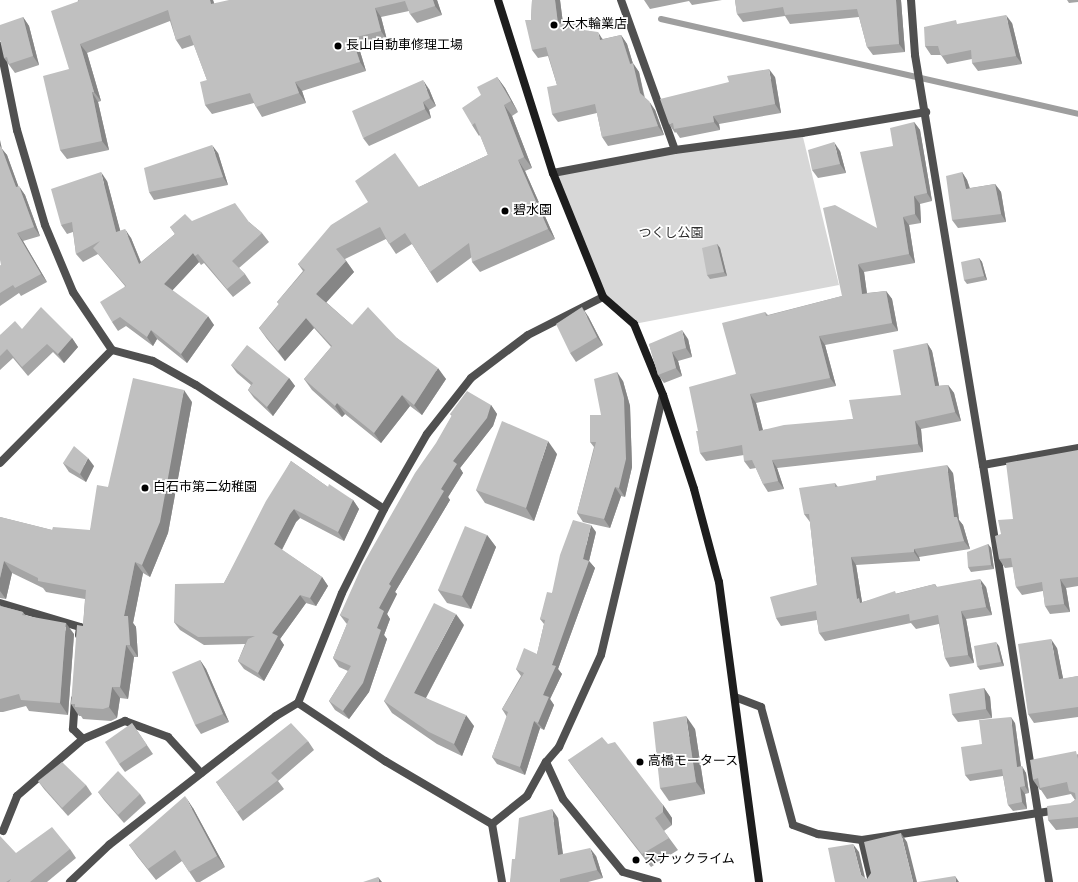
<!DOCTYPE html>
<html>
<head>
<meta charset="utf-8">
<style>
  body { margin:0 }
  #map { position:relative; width:1078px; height:882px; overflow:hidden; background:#fff; font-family:Overpass,"Noto Sans JP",sans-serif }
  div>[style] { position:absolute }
  .green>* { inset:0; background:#d7d7d7 }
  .stream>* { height:6px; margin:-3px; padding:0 3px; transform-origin:3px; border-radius:3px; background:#9e9e9e }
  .lane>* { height:8px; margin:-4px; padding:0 4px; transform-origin:4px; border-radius:4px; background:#505050 }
  .street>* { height:8px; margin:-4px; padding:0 4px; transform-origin:4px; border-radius:4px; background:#505050 }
  .secondary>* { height:8px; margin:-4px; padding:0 4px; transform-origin:4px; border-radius:4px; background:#1d1d1d }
  .wall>* { inset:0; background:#a5a5a5 }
  .shaded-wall>* { inset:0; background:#868686 }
  .building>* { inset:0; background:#c0c0c0 }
  .dots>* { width:11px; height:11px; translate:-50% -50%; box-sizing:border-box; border:2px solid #fff; border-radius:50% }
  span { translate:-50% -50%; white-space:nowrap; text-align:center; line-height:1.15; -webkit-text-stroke:3.5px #fff; paint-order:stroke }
  .poi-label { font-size:13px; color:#000 }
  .left { translate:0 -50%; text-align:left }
  .park-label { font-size:13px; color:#2e2e2e }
</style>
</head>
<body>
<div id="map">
  <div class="green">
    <i style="clip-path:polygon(802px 133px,839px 285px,634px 324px,603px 297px,553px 173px)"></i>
  </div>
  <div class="stream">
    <i style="left:661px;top:19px;width:428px;rotate:12.8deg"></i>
  </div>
  <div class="lane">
    <i style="left:0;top:463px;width:159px;rotate:-45.3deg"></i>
    <i style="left:0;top:603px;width:84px;rotate:16.7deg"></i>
    <i style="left:80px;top:627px;width:8px;rotate:97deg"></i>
    <i style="left:735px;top:697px;width:28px;rotate:21deg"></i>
    <i style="left:761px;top:707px;width:122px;rotate:74.8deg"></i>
    <i style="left:793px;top:825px;width:27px;rotate:20deg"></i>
    <i style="left:818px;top:834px;width:44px;rotate:7.8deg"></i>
    <i style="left:862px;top:840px;width:178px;rotate:-8.7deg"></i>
    <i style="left:75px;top:699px;width:30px;rotate:94deg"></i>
    <i style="left:73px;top:729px;width:14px;rotate:45deg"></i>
    <i style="left:546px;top:762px;width:41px;rotate:65.3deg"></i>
    <i style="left:563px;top:799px;width:94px;rotate:50.6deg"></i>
    <i style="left:623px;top:872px;width:36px;rotate:16deg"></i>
    <i style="left:3px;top:831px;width:38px;rotate:-68deg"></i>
    <i style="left:17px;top:796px;width:87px;rotate:-40.8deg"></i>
    <i style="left:83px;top:739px;width:46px;rotate:-23.2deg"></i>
    <i style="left:125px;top:721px;width:46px;rotate:20.4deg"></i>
    <i style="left:168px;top:737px;width:49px;rotate:47.5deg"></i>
    <i style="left:862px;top:840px;width:43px;rotate:76.6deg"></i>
  </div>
  <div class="street">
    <i style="left:621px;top:0;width:159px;rotate:70.2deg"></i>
    <i style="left:911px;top:0;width:55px;rotate:85.8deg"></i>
    <i style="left:915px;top:55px;width:416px;rotate:80.6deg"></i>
    <i style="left:983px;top:465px;width:422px;rotate:81deg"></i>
    <i style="left:0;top:46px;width:86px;rotate:78.6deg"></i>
    <i style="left:17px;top:130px;width:99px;rotate:73.6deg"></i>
    <i style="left:45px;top:225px;width:73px;rotate:67.3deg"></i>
    <i style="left:73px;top:292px;width:70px;rotate:56.1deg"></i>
    <i style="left:112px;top:350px;width:42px;rotate:15deg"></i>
    <i style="left:153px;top:361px;width:49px;rotate:29.2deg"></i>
    <i style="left:196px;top:385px;width:225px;rotate:33.4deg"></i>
    <i style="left:553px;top:173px;width:124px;rotate:-10.7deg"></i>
    <i style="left:675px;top:150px;width:128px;rotate:-7.6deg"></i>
    <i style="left:802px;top:133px;width:126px;rotate:-9.6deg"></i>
    <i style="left:983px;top:465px;width:97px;rotate:-10.1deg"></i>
    <i style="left:298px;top:703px;width:105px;rotate:33.7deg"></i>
    <i style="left:385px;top:761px;width:124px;rotate:30.5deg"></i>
    <i style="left:492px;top:824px;width:59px;rotate:80.2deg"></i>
    <i style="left:1038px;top:813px;width:40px;rotate:-8.5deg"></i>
    <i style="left:492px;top:824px;width:45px;rotate:-38.7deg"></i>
    <i style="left:527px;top:796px;width:39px;rotate:-61deg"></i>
    <i style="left:546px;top:762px;width:20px;rotate:-49deg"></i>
    <i style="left:559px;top:747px;width:101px;rotate:-65.5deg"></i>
    <i style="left:601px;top:655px;width:267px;rotate:-76.6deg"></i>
    <i style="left:70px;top:882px;width:54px;rotate:-43.5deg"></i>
    <i style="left:109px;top:845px;width:155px;rotate:-37.9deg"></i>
    <i style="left:231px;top:750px;width:56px;rotate:-37.1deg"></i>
    <i style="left:276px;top:716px;width:26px;rotate:-31deg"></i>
    <i style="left:298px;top:703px;width:118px;rotate:-68.2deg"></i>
    <i style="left:342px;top:593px;width:94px;rotate:-63.4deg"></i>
    <i style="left:384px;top:509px;width:86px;rotate:-60.2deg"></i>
    <i style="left:427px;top:434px;width:71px;rotate:-51.8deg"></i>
    <i style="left:471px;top:378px;width:71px;rotate:-37deg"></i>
    <i style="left:528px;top:335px;width:84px;rotate:-26.9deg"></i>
  </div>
  <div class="secondary">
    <i style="left:498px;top:0;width:182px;rotate:72.4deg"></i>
    <i style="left:553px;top:173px;width:134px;rotate:68deg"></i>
    <i style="left:603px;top:297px;width:41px;rotate:41.1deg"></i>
    <i style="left:634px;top:324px;width:77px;rotate:67.8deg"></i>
    <i style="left:663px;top:395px;width:99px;rotate:71.7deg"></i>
    <i style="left:694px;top:489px;width:96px;rotate:75deg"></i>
    <i style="left:719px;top:582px;width:303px;rotate:82.4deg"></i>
  </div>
  <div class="wall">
    <i style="clip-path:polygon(78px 0,213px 0,214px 4px,437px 0,442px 15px,417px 23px,410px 14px,409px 11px,381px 17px,387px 40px,359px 48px,366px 71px,302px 91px,306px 103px,262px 117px,256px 107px,254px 103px,212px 114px,205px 105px,207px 80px,194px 45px,182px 49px,176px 40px,170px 21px,87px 53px,101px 101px,98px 102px,109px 150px,67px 159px,60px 150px,69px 69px)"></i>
    <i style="clip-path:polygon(532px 0,560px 0,563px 23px,603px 39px,621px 35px,627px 44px,633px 64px,639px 72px,645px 98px,655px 110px,664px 135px,608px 146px,602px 137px,597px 113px,558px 122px,552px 114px,557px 85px,548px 56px,538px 58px,532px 50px,531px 20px)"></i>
    <i style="clip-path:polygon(644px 0,722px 0,692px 5px,689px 1px,650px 9px)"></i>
    <i style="clip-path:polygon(735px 0,901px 0,905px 52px,873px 55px,867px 47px,859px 17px,790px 24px,785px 16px,743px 22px,737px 14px)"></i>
    <i style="clip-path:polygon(1067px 0,1078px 0,1078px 2px,1069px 3px)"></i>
    <i style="clip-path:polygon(23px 17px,29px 26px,39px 65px,15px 73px,4px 58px)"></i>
    <i style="clip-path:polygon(1012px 23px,1022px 64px,978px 71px,972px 63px,972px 59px,947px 64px,941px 55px,931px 55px,925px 46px,959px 24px)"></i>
    <i style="clip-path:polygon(497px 77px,505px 88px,518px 112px,512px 116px,532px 168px,525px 171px,555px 239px,480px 272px,472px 262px,472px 257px,437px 283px,412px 244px,396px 254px,386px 239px,345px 259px,354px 272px,326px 302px,352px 325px,397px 338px,446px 379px,422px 415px,410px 406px,381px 443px,345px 414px,342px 417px,312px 390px,304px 379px,331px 347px,314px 328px,285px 361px,267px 339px,259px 328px,279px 304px,277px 302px,303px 271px,298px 264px,419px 187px,488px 155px,480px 135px,479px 136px,472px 125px,481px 95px)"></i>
    <i style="clip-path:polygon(775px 77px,781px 113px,719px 124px,720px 130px,680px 138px,676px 132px,675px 133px,669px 124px)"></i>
    <i style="clip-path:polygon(429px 89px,436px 106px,429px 110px,431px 118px,369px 146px,363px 138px)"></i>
    <i style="clip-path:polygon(914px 122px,920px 130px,932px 201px,920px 204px,921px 223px,909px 225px,915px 263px,864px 272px,867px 293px,886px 291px,892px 299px,898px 331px,825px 345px,836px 386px,756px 403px,763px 430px,853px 419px,901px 395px,927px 343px,932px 351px,939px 386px,948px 385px,954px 393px,961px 421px,921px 429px,923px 452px,777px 468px,784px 489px,768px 492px,763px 484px,756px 468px,750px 469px,744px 461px,744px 455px,706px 461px,700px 453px,698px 431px,736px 374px,765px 312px,768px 315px,842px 296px,877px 228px,893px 146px)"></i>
    <i style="clip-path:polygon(2px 149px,7px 155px,18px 186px,25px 195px,40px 236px,23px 241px,47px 282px,21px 296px,19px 293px,0 306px,0 266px,1px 265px)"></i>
    <i style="clip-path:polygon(840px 151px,846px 173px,818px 178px,812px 170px)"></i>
    <i style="clip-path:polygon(218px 153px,228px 185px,154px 200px,149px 192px)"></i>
    <i style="clip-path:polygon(962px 172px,967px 180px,970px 188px,995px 184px,1001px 192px,1006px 222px,958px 228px,952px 220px)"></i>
    <i style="clip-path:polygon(107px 181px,120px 231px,131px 238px,141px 262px,175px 234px,170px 227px,192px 221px,249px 222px,262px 233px,269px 242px,239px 268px,245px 274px,251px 283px,233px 297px,204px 263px,201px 265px,199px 262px,172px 290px,214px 325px,187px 363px,157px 339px,153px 346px,126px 326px,118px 331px,112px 322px,125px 286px,98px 254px,83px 262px,76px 254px,73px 232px,67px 234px,61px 225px)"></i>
    <i style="clip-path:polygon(717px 244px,720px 248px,727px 276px,710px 279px,707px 275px)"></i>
    <i style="clip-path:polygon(979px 258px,982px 262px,987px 280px,967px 284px,964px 280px)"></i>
    <i style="clip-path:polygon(588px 316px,603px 345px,576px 362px,570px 353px)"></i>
    <i style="clip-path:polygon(22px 329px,72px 338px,78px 347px,64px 363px,53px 352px,28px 376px,13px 358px,0 370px,0 335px)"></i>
    <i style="clip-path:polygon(688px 339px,692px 357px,678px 361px,682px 376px,664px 383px,658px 375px,649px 344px)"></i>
    <i style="clip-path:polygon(231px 365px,289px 378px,295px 386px,273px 416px,254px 398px,248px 390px,251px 385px,237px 373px)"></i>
    <i style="clip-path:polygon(623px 381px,630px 406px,632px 467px,625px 497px,621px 496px,610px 528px,583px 522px,577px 513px,594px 447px,590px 442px,601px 415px)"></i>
    <i style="clip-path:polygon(192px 402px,168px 533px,150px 577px,143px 573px,133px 623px,136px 627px,138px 657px,134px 657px,128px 699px,120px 698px,117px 718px,111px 721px,83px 719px,81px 716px,79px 716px,71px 704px,83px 626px,85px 599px,46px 592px,43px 588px,12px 573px,6px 599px,0 598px,0 517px,52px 530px,90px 530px,108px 487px)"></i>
    <i style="clip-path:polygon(491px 405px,497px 414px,493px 426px,460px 468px,463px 473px,448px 497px,450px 500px,395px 592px,397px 594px,387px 614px,390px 619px,384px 635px,387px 639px,369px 692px,349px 719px,335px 710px,329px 701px,348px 671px,339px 667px,333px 658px,347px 624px,346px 623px,340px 615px,452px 416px,450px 414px)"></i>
    <i style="clip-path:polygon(1078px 450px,1078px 586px,1066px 588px,1070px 612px,1050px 614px,1045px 606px,1043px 591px,1022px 595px,1016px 587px,1013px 567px,1005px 568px,999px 559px,1001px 534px,1013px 519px)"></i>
    <i style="clip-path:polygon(557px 454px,534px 521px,485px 503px,476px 490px)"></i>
    <i style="clip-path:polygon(291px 461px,328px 487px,353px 500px,359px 509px,344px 541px,300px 518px,296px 522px,282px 550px,322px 577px,328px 586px,316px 606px,306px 603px,280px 639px,284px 645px,264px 681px,244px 669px,238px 661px,245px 644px,204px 645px,180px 630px,174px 622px,224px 583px)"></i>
    <i style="clip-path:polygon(63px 463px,94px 466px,86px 482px,69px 472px)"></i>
    <i style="clip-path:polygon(953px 473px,959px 520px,963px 525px,970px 549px,919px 557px,920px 561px,856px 565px,862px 602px,935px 584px,937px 587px,986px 587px,992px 615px,966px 619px,974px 663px,950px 667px,945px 658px,939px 624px,916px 629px,911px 623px,825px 641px,819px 633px,817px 620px,781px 626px,776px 618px,817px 585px,810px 522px,804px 514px,835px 483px,838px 487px)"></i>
    <i style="clip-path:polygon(596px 532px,589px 561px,595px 568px,558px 669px,562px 674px,550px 699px,554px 705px,544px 730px,540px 728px,525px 775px,497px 764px,492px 757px,507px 717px,502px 709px,521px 676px,516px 669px,537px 654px,544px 624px,540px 619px,552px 593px)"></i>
    <i style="clip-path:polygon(487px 535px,496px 547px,471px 609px,447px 603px,438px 590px)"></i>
    <i style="clip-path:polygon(988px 544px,991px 548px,994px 569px,971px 572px,968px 567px)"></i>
    <i style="clip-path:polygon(0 605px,1px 606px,23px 612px,25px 615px,74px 634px,68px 715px,29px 711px,26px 706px,3px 712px,0 712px)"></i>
    <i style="clip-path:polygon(464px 625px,426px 698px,474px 726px,462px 756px,437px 744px,392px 713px,384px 701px)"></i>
    <i style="clip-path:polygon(999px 646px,1004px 666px,980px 670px,977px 666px)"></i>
    <i style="clip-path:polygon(1057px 648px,1063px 679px,1078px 676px,1078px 717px,1034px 723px,1028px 714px)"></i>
    <i style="clip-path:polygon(200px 660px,206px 669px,229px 722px,201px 734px,195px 725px)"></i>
    <i style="clip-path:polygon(984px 688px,990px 697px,992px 718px,958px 722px,952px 714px)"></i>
    <i style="clip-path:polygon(132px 723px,153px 754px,125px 772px,119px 764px)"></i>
    <i style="clip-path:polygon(1015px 723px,1021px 767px,1026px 773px,1029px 793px,1025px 794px,1027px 809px,1013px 811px,1008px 805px,1003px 776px,970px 781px,965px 775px,982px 744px)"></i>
    <i style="clip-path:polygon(695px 729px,705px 794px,669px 801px,660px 788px)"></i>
    <i style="clip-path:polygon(308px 741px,314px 750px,278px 781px,284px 789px,243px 821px,216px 782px)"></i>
    <i style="clip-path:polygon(608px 744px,663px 805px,672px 818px,672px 825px,664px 831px,678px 850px,651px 867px,577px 772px,568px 760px)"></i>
    <i style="clip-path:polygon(1078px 754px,1078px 828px,1056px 830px,1048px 820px,1075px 800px,1071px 794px,1047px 799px,1041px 790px,1040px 790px,1033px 780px)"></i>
    <i style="clip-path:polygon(38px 781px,86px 785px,92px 794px,68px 816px,44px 789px)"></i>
    <i style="clip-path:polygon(98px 792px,140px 794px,146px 803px,124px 823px,104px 800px)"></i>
    <i style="clip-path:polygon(193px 808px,225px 867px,200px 882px,196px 882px,182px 861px,156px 880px,137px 856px,129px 845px)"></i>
    <i style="clip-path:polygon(558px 818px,563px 854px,596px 856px,603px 878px,588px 882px,510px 882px,515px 859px)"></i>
    <i style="clip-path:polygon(70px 849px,76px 858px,47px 882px,0 882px,16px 853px)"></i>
  </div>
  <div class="shaded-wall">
    <i style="clip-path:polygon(210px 0,213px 0,218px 14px,211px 4px)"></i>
    <i style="clip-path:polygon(433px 0,437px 0,442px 15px,435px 6px)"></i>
    <i style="clip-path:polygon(555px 0,560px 0,564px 32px,558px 24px)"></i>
    <i style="clip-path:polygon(896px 0,901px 0,905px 52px,899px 44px)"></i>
    <i style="clip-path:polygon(375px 8px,381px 17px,387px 40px,381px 31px)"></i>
    <i style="clip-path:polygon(1006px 15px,1012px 23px,1022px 64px,1016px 56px)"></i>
    <i style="clip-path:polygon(23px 17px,29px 26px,39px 65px,33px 56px)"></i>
    <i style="clip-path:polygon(574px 21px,580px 29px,583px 38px,577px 29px)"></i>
    <i style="clip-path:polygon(598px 32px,603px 40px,600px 40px)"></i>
    <i style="clip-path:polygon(621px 35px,627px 44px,634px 67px,633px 63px,639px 72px,645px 102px,640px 93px)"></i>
    <i style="clip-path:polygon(352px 38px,359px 48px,366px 71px,360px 62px)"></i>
    <i style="clip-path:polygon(80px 44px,87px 53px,101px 101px,94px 92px)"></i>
    <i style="clip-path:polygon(769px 69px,775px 77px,781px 113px,775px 104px)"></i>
    <i style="clip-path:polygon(497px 77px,505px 88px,518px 112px,511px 101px)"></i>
    <i style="clip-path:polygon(423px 80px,429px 89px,436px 106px,430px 98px)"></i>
    <i style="clip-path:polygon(295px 82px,302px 91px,306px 103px,299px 93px)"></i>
    <i style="clip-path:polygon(92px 92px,98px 102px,109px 150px,102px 141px)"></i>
    <i style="clip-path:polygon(649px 101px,655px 110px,664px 135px,658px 126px)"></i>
    <i style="clip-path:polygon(423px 102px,429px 110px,431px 118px,425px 109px)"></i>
    <i style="clip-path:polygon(504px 105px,512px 116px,532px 168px,524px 157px)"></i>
    <i style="clip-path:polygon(713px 116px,719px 124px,720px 130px,714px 122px)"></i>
    <i style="clip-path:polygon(914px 122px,920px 130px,932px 201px,927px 193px)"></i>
    <i style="clip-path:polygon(0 140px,2px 149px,7px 155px,22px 196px,16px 187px,0 150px)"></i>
    <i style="clip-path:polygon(834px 142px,840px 151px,846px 173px,840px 164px)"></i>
    <i style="clip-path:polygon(212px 145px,218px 153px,228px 185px,223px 177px)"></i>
    <i style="clip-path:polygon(518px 160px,525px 171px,555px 239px,548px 229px)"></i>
    <i style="clip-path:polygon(101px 172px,107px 181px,123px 241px,116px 232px)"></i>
    <i style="clip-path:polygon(962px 172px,967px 180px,972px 197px,966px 189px)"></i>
    <i style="clip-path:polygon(995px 184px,1001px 192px,1006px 222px,1001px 214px)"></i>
    <i style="clip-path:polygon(19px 186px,25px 195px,40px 236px,34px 227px)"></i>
    <i style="clip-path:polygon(914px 196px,920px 204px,921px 223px,915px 214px)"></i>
    <i style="clip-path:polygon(903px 217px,909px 225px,915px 263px,909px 254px)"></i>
    <i style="clip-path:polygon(125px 229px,131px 238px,145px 273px,139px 264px)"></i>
    <i style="clip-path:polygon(17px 233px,23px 241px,47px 282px,41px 274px)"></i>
    <i style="clip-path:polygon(717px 244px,720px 248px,727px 276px,724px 272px)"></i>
    <i style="clip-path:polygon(193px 253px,199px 262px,170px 293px,164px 284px)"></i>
    <i style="clip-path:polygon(979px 258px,982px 262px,987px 280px,984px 276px)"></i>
    <i style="clip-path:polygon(346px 261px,354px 272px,324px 305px,316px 294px)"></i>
    <i style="clip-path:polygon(858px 264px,864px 272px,868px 302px,862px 294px)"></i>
    <i style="clip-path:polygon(886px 291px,892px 299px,898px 331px,892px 323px)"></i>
    <i style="clip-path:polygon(582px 307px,588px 316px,603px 345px,597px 337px)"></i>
    <i style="clip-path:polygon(208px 316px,214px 325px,187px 363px,181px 354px)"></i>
    <i style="clip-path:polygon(306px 318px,314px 328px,285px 361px,278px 351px)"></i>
    <i style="clip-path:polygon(151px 330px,157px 339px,153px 346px,147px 337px)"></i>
    <i style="clip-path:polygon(682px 330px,688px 339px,692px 357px,686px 348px)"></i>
    <i style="clip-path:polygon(819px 336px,825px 345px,836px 386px,830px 378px)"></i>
    <i style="clip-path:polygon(72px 338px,78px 347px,64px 363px,58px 354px)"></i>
    <i style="clip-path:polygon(927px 343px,932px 351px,941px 395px,935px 386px)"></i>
    <i style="clip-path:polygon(672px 352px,678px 361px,682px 376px,676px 368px)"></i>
    <i style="clip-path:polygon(438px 368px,446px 379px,422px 415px,414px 405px)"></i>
    <i style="clip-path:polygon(617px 372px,623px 381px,630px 406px,632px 467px,625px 497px,619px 488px)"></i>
    <i style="clip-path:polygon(289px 378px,295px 386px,273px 416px,267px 407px)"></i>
    <i style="clip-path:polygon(948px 385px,954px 393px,961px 421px,955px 412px)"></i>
    <i style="clip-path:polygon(184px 390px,192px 402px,168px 533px,150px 577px,142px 565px)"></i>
    <i style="clip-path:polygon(750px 394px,756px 403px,765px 439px,759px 431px)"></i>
    <i style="clip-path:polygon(402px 395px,410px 406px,381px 443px,374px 433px)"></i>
    <i style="clip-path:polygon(337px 403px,345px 414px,342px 417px,335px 406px)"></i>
    <i style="clip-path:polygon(491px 405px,497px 414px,493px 426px,460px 468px,463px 473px,448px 497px,450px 500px,395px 592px,397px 594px,387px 614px,390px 619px,384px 635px,387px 639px,369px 692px,349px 719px,343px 711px,377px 628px,379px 608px,389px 584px,441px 489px,453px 461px)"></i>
    <i style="clip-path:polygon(915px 421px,921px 429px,923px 452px,918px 444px)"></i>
    <i style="clip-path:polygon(548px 441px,557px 454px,534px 521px,526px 508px)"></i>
    <i style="clip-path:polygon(88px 458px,94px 466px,86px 482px,80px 474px)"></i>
    <i style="clip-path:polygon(772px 460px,777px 468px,784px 489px,778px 481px)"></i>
    <i style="clip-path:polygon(947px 465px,953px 473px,959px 520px,963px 525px,970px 549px,964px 541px,954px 517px)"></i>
    <i style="clip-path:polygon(615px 487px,621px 496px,610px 528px,604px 519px)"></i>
    <i style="clip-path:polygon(353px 500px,359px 509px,344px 541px,338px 532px)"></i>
    <i style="clip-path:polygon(294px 509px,300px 518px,296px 522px,280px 553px,274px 544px,290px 514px)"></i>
    <i style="clip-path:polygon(591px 525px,596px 532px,589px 561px,595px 568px,558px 669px,562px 674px,550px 699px,554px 705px,544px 730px,538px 723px,543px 695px,583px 559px)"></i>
    <i style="clip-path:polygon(487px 535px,496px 547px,471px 609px,462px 596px)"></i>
    <i style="clip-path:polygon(988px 544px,991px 548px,994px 569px,991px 565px)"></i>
    <i style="clip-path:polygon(914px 549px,919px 557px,920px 561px,914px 552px)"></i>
    <i style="clip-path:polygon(851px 557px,856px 565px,862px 602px,866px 611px,857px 599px)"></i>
    <i style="clip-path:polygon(4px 561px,12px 573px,6px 599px,0 591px,0 578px)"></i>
    <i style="clip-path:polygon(135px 562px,143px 573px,133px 623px,136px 627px,138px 657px,130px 645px,124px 616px)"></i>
    <i style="clip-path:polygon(322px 577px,328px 586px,316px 606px,310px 598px)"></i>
    <i style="clip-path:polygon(980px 579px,986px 587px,992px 615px,986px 607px)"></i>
    <i style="clip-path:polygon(1060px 579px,1066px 588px,1070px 612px,1064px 604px)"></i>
    <i style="clip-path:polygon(300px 595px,306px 603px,280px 639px,284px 645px,264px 681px,258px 673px,272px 633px)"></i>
    <i style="clip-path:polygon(961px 611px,966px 619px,974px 663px,968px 655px)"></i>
    <i style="clip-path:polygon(456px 614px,464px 625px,422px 705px,414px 693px)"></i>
    <i style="clip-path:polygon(66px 623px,74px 634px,68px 715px,60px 703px)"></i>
    <i style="clip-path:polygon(1051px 639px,1057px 648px,1065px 688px,1059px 679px)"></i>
    <i style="clip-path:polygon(996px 642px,999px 646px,1004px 666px,1001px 662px)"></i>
    <i style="clip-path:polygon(126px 645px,134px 657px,128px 699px,120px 687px)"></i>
    <i style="clip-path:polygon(200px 660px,206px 669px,229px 722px,223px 714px)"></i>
    <i style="clip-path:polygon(112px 687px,120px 698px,117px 718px,109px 707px)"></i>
    <i style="clip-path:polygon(984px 688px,990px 697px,992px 718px,986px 709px)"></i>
    <i style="clip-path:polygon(466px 715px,474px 726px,462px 756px,454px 744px)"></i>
    <i style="clip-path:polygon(686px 716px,695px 729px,705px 794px,696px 782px)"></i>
    <i style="clip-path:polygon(1011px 717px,1015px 723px,1022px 774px,1017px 767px)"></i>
    <i style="clip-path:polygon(534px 721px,540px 728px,525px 775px,520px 767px)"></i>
    <i style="clip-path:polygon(1022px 766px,1026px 773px,1029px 793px,1025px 786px)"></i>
    <i style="clip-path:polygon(1020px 787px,1025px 794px,1027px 809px,1022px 802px)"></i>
    <i style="clip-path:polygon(185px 796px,193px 808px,225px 867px,217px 856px)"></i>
    <i style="clip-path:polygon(663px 805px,672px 818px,672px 825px,663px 812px)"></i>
    <i style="clip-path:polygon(552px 809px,558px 818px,564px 863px,558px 855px)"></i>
    <i style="clip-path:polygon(901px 833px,907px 842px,917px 882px,913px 882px)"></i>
    <i style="clip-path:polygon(853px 844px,859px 852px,866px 882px,861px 875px)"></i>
    <i style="clip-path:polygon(590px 848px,596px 856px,603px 878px,597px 870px)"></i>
    <i style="clip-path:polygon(955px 876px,959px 882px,956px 882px)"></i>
    <i style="clip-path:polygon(378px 877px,382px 882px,379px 882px)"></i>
  </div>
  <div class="building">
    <i style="clip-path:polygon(78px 0,210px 0,211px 4px,229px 0,433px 0,435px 6px,410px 14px,405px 1px,375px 8px,381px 31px,352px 38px,360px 62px,295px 82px,299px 93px,256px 107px,250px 93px,205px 105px,200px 82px,207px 80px,190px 35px,176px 40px,168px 10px,80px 44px,94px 92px,92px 92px,102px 141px,60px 150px,43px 76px,69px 69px,51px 11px,79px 1px)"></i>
    <i style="clip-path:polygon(532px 0,555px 0,558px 24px,574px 21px,577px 29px,598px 32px,600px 40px,621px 35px,630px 64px,633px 63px,640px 93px,649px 101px,658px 126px,602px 137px,595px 104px,552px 114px,547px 87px,557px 85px,546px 47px,532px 50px,525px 20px,531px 20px)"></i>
    <i style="clip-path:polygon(735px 0,896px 0,899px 44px,867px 47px,857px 9px,785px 15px,783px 7px,737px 14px)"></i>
    <i style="clip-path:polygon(1006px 15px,1016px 56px,972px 63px,971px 50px,941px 56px,938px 46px,925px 46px,924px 27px,956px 20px,957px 24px)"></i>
    <i style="clip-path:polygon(23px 17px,33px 56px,9px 64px,7px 57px,4px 58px,0 40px,0 25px)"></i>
    <i style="clip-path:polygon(769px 69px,775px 104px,713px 116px,714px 122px,674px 129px,673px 123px,669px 124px,660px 99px,729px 82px,727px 76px)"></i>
    <i style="clip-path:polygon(497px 77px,511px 101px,504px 105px,524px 157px,518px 160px,548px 229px,472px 262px,469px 243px,430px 272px,405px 233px,389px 244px,380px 227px,336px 249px,346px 261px,316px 294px,352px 325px,368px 307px,397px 338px,438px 368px,414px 405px,402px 395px,374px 433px,337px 403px,335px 406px,304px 379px,332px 346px,306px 318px,278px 351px,259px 328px,279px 304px,277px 302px,305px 270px,298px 264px,331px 225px,368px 202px,355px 181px,395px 153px,419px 187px,488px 155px,475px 123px,472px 125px,462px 108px,481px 95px,477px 87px)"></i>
    <i style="clip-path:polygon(423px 80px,430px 98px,423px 102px,425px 109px,363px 138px,352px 111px)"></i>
    <i style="clip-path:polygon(914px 122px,927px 193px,914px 196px,915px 214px,903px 217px,909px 254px,858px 264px,862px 294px,886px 291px,892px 323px,819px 336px,830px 378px,750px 394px,759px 431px,784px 425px,853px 419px,849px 400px,901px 395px,893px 350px,927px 343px,935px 386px,948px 385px,955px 412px,915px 421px,918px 444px,772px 460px,778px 481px,763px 484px,752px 460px,744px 461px,742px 445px,700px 453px,696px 431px,698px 431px,689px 387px,736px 374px,722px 323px,765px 312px,766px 316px,842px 296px,823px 208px,835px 205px,877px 228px,860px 152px,893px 146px,890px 128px)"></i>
    <i style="clip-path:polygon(834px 142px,840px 164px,812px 170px,808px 150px)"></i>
    <i style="clip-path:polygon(212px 145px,223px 177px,149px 192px,144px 168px)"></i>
    <i style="clip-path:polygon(1px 146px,16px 187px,19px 186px,34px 227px,17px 233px,41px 274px,15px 288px,13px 285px,0 293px,0 266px,1px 265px,0 260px,0 147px)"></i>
    <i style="clip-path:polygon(101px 172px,116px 232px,125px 229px,139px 264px,175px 234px,170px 227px,185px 214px,192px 221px,235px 203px,249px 222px,262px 233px,232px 261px,245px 274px,227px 289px,198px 254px,195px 256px,193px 253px,164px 284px,208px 316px,181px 354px,151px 330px,147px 337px,120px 317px,112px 322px,100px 302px,126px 286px,93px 248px,100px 241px,76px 254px,72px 222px,61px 225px,51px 189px)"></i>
    <i style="clip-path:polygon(962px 172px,966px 189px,995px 184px,1001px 214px,952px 220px,946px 176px)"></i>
    <i style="clip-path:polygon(717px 244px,724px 272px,707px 275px,702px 248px)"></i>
    <i style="clip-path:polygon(979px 258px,984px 276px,964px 280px,961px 262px)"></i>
    <i style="clip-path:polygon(41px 307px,72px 338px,58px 354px,47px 344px,22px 367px,7px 349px,0 356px,0 335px,15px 321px,22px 329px)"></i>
    <i style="clip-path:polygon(582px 307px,597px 337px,570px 353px,556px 324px)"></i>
    <i style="clip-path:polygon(682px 330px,686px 348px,672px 352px,676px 368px,658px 375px,649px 344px)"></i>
    <i style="clip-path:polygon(247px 345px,289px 378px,267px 407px,248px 390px,253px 383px,231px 365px)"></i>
    <i style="clip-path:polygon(617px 372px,624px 398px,626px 459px,619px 488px,615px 487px,604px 519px,577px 513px,596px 442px,590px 442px,590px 415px,601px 415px,594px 379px)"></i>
    <i style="clip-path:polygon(133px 378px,184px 390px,160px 522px,142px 565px,135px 562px,124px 616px,128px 616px,130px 645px,126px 645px,120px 687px,112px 687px,109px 707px,103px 709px,75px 707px,75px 704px,71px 704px,77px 625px,83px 626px,86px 590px,38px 581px,38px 578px,4px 561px,0 578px,0 517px,52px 530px,53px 527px,90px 530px,97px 485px,108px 487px)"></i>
    <i style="clip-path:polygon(467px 391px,491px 405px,487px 418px,453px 461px,457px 464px,441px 489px,444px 491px,389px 584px,391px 586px,379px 608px,384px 611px,377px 628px,381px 630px,363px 683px,343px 711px,329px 701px,351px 666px,333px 658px,349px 619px,340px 615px,362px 566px,415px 473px,436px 443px,452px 415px,450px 414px)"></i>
    <i style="clip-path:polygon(502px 421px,548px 441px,526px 508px,476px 490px)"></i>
    <i style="clip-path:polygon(74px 446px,88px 458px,80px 474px,63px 463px)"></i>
    <i style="clip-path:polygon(1078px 450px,1078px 577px,1060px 579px,1064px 604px,1045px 606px,1042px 582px,1016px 587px,1011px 558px,999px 559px,995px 536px,1001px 534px,998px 520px,1013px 519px,1006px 463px)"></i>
    <i style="clip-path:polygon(291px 461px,328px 487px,329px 484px,353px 500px,338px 532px,294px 509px,290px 514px,274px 544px,322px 577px,310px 598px,300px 595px,272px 633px,278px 636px,258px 673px,238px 661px,248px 639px,255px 636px,198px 637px,174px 622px,175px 584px,224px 583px,266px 501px)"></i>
    <i style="clip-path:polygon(947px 465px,954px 517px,957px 517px,964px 541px,914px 549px,914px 552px,851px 557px,857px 599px,859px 598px,860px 603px,895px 591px,896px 594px,935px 584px,936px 587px,980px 579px,986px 607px,961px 611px,968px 655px,945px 658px,938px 615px,910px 621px,909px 614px,819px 633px,816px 611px,776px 618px,770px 597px,817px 585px,809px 514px,804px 514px,799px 488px,835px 483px,835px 487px,876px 480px,876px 476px)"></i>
    <i style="clip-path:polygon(573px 520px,591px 525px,583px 559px,589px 561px,552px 665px,556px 666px,543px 695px,549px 697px,538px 723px,534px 721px,520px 767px,492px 757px,508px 712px,502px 709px,524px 673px,516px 669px,524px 648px,537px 654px,545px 620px,540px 619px,547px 592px,552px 593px,560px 555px)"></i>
    <i style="clip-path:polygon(465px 526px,487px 535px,462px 596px,438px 590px)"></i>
    <i style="clip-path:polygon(988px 544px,991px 565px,968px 567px,967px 552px)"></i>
    <i style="clip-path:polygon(434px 603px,456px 614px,414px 693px,466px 715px,454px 744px,429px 732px,384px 701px)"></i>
    <i style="clip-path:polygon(0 606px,23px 612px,22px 615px,66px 623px,60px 703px,21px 700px,19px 694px,0 699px)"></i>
    <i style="clip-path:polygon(1051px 639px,1059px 679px,1078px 676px,1078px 707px,1028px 714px,1018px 644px)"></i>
    <i style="clip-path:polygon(996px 642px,1001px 662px,977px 666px,974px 646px)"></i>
    <i style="clip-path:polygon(200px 660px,223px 714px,195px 725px,172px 672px)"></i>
    <i style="clip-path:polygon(984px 688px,986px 709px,952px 714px,949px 694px)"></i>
    <i style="clip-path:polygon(686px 716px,696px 782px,660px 788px,653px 722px)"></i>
    <i style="clip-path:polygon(1011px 717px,1017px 767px,1022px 766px,1025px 786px,1020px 787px,1022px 802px,1008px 805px,1002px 769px,965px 775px,961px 747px,982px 744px,979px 720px)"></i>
    <i style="clip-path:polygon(132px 723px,147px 745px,119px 764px,105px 742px)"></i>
    <i style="clip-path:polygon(291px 723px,308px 741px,271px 773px,278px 780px,237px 812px,216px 782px)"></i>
    <i style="clip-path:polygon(602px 737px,608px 744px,615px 742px,663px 805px,663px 812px,655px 818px,669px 838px,642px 854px,568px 760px)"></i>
    <i style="clip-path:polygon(1076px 751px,1078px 759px,1078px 817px,1048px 820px,1047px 806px,1071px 803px,1076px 799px,1075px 793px,1069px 791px,1067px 782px,1040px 788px,1038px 778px,1033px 780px,1030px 760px)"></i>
    <i style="clip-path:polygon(62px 762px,86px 785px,62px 808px,38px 781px)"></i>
    <i style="clip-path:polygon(118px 771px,140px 794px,118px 815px,98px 792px)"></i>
    <i style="clip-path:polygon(185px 796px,217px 856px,189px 872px,175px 850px,148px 869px,129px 845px)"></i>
    <i style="clip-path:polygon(552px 809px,558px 855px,590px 848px,597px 870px,560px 879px,560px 882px,510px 882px,512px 859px,515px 859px,519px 818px)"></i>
    <i style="clip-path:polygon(52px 827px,70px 849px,30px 882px,9px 882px,11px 879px,6px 882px,0 882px,0 836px,16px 853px)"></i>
    <i style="clip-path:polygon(901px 833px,913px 882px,835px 882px,828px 848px,853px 844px,861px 875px,867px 879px,871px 873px,864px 842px)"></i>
    <i style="clip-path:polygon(955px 876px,956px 882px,918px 882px)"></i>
    <i style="clip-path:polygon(378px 877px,379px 882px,363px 882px)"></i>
  </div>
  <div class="dots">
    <i style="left:554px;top:25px;background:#000"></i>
    <i style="left:338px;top:46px;background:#000"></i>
    <i style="left:505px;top:211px;background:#000"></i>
    <i style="left:145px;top:488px;background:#000"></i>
    <i style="left:640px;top:762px;background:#000"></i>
    <i style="left:636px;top:860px;background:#000"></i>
  </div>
  <div class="poi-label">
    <span class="left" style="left:562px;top:25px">大木輪業店</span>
    <span class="left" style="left:346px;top:46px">長山自動車修理工場</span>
    <span class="left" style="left:513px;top:211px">碧水園</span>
    <span class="left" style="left:153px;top:488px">白石市第二幼稚園</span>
    <span class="left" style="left:648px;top:762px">高橋モータース</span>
    <span class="left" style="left:644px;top:860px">スナックライム</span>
  </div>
  <div class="park-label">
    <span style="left:671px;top:234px">つくし公園</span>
  </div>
</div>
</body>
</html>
